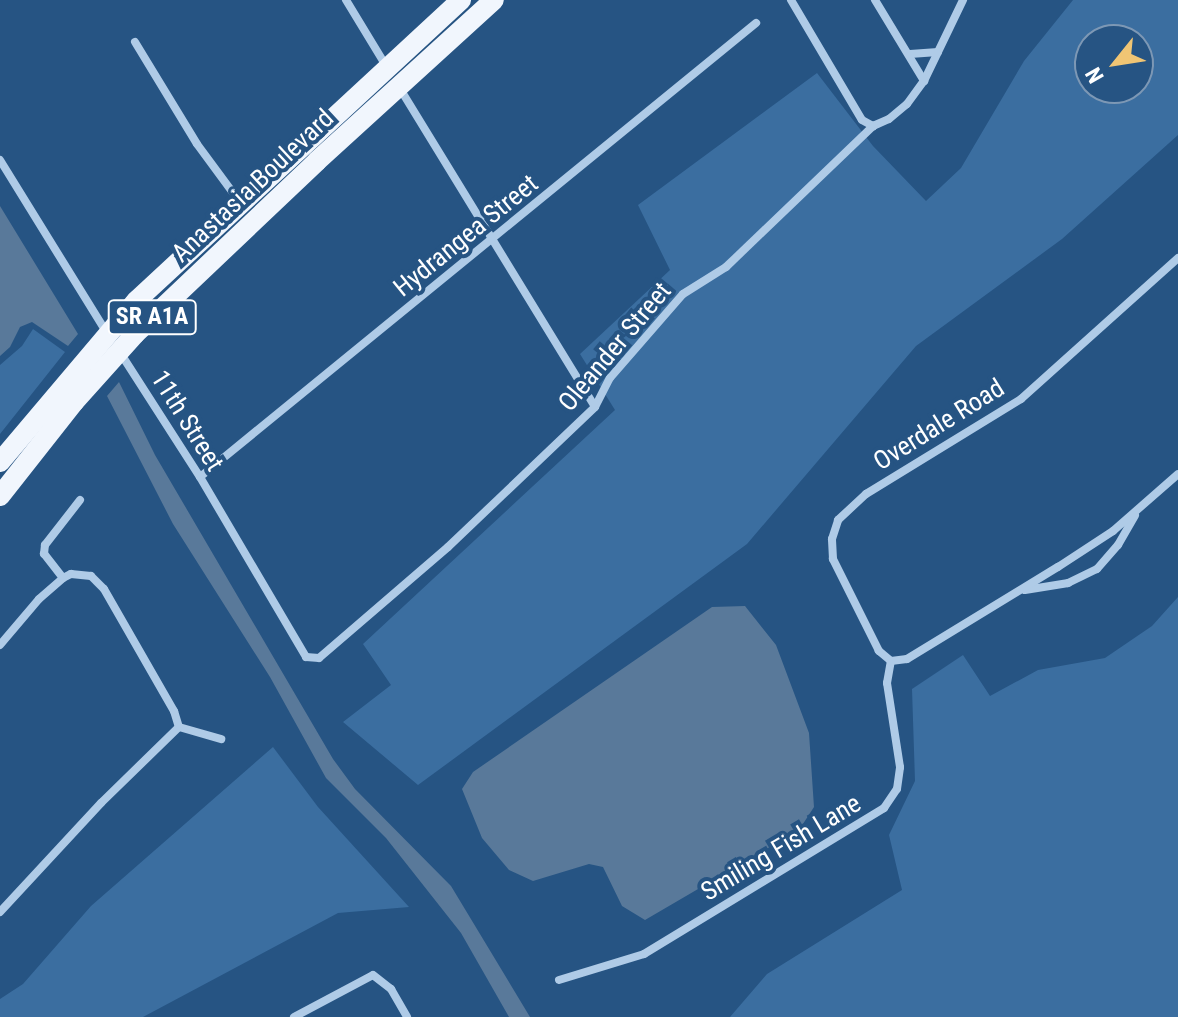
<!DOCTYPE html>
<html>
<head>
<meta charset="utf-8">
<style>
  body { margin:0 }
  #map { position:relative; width:1178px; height:1017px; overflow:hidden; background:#265483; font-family:"Roboto Condensed",sans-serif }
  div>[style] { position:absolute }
  .green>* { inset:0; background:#3b6ea0 }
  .water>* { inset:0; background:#59799a }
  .minor>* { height:8px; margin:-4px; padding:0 4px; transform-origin:4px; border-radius:4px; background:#afcbe7 }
  .primary>* { height:20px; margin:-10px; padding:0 10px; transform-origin:10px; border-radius:10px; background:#f1f6fd }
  span { translate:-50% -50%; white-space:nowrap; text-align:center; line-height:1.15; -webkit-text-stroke:8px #265483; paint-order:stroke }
  .shield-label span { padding:2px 6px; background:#265483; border:2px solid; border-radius:6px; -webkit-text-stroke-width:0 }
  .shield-label { font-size:24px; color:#fff; font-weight:700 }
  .street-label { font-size:26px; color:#fff }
  .north { position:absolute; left:1074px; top:24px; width:80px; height:80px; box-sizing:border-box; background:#265483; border:2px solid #7d98b5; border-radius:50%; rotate:240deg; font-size:22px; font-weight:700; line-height:32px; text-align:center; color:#fff }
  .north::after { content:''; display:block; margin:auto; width:28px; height:36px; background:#f0c574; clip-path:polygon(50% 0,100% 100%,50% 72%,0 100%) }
</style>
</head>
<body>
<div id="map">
  <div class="green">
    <i style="clip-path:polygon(evenodd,1073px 0,1178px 0,1178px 135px,1062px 239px,916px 346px,747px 544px,418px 785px,343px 722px,391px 685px,363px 644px,615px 410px,580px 354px,670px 270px,638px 205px,817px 73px,873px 146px,926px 201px,961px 168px,1024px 61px,1073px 0,1090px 40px,1138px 40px,1138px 88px,1090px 88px,1090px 40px)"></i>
    <i style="clip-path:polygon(33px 329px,65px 352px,0 434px,0 365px,22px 346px)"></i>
    <i style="clip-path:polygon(1178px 597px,1178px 1017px,730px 1017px,767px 974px,902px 890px,889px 835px,915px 781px,912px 689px,963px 655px,990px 696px,1038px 670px,1105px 658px,1152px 626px)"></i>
    <i style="clip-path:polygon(273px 747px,318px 807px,409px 907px,338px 913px,143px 1017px,0 1017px,0 999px,23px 984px,91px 906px)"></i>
  </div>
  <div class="water">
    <i style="clip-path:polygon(0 206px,78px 334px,68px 346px,32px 322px,20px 327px,10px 347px,0 356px)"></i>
    <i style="clip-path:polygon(119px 382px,155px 455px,333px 759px,355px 789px,451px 886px,530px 1017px,509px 1017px,461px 933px,386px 838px,326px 778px,270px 677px,173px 524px,107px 396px)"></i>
    <i style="clip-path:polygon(745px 606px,776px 645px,809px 733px,814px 807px,799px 830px,645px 920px,622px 906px,603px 867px,589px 864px,533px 881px,509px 870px,482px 838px,462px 789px,473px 772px,712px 607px)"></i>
  </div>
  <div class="minor">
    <i style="left:346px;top:0;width:81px;rotate:58.7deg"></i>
    <i style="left:791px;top:0;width:139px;rotate:59.4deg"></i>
    <i style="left:862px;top:120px;width:13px;rotate:29deg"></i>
    <i style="left:873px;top:126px;width:17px;rotate:-24deg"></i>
    <i style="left:889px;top:119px;width:23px;rotate:-40deg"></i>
    <i style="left:907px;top:104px;width:29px;rotate:-54deg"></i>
    <i style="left:924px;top:81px;width:90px;rotate:-64.3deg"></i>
    <i style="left:875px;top:0;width:95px;rotate:58.8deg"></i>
    <i style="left:135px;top:42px;width:119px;rotate:58.7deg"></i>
    <i style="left:197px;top:144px;width:71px;rotate:53.6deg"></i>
    <i style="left:910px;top:54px;width:28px;rotate:-4deg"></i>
    <i style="left:399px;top:87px;width:375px;rotate:58.5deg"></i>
    <i style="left:0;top:160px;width:203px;rotate:58.3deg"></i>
    <i style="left:121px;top:354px;width:146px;rotate:57.3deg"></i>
    <i style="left:200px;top:477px;width:209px;rotate:59.5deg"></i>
    <i style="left:306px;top:657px;width:13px;rotate:4deg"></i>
    <i style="left:319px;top:658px;width:170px;rotate:-40.7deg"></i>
    <i style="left:448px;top:547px;width:203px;rotate:-43.6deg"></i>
    <i style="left:595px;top:407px;width:33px;rotate:-63deg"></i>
    <i style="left:610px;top:378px;width:111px;rotate:-49deg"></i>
    <i style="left:683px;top:294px;width:51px;rotate:-32.1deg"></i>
    <i style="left:726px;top:267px;width:204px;rotate:-43.8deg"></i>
    <i style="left:200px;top:477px;width:718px;rotate:-39.23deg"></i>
    <i style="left:63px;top:578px;width:31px;rotate:-128deg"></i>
    <i style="left:44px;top:554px;width:9px;rotate:-84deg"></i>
    <i style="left:45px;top:545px;width:57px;rotate:-52.1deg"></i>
    <i style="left:1025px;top:590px;width:44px;rotate:-9.2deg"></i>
    <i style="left:1068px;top:583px;width:32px;rotate:-26deg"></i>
    <i style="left:1097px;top:569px;width:32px;rotate:-49deg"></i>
    <i style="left:1118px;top:545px;width:34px;rotate:-60deg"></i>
    <i style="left:0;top:645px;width:60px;rotate:-49.7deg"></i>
    <i style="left:39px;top:599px;width:32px;rotate:-41deg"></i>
    <i style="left:63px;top:578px;width:9px;rotate:-27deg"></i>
    <i style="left:71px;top:574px;width:20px;rotate:6deg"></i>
    <i style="left:91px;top:576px;width:18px;rotate:45deg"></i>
    <i style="left:104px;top:589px;width:141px;rotate:60.2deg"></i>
    <i style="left:174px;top:711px;width:17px;rotate:73deg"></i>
    <i style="left:891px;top:661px;width:16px;rotate:-140deg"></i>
    <i style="left:879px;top:651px;width:103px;rotate:-116.6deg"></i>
    <i style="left:833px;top:559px;width:20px;rotate:-93deg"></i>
    <i style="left:832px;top:539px;width:20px;rotate:-72deg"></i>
    <i style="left:838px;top:520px;width:38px;rotate:-43deg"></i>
    <i style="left:866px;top:494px;width:182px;rotate:-31.5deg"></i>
    <i style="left:1021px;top:399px;width:211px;rotate:-41.9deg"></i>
    <i style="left:891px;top:661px;width:16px;rotate:-7deg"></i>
    <i style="left:907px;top:659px;width:177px;rotate:-31.4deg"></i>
    <i style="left:1058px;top:567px;width:66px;rotate:-33.2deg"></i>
    <i style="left:1113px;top:531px;width:86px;rotate:-41.2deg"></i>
    <i style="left:179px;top:727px;width:44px;rotate:15.9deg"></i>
    <i style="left:0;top:912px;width:149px;rotate:-47.2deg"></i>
    <i style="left:101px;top:803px;width:109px;rotate:-44.3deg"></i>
    <i style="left:559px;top:980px;width:89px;rotate:-17deg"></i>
    <i style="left:644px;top:954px;width:281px;rotate:-31.3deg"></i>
    <i style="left:884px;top:808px;width:23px;rotate:-56deg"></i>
    <i style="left:897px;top:789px;width:22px;rotate:-82deg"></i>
    <i style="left:900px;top:767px;width:85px;rotate:-98.8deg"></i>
    <i style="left:887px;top:683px;width:22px;rotate:-80deg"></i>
    <i style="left:294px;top:1017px;width:89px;rotate:-28deg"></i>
    <i style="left:373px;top:975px;width:23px;rotate:38deg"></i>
    <i style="left:391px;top:989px;width:32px;rotate:60deg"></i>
  </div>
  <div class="primary">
    <i style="left:0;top:462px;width:211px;rotate:-49.8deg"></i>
    <i style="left:136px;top:301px;width:443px;rotate:-42.8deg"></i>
    <i style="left:0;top:496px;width:120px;rotate:-51.8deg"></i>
    <i style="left:74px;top:402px;width:91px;rotate:-48.1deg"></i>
    <i style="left:135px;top:334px;width:251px;rotate:-43.5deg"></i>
    <i style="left:317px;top:161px;width:239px;rotate:-42.3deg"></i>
  </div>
  <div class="shield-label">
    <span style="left:152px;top:317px">SR A1A</span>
  </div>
  <div class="street-label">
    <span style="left:253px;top:186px;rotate:-43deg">Anastasia Boulevard</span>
    <span style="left:466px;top:236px;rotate:-39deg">Hydrangea Street</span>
    <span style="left:615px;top:347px;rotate:-50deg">Oleander Street</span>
    <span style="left:187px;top:421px;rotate:58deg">11th Street</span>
    <span style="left:939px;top:425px;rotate:-32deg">Overdale Road</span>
    <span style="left:781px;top:848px;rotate:-31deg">Smiling Fish Lane</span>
  </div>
  <div class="north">N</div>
</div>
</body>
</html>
